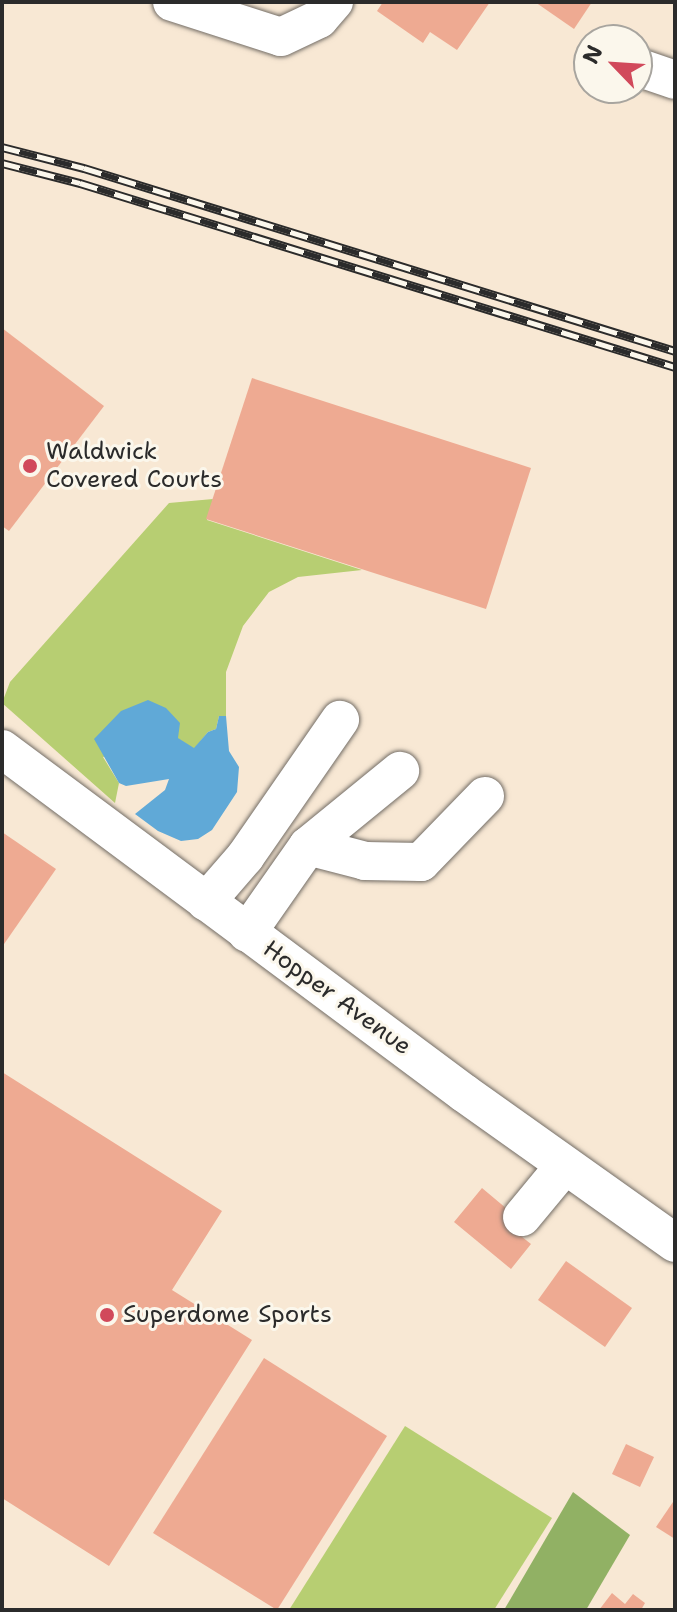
<!DOCTYPE html>
<html>
<head>
<meta charset="utf-8">
<style>
  body { margin:0 }
  #map { position:relative; width:677px; height:1612px; overflow:hidden; background:#f8e8d4; font-family:"Shantell Sans",sans-serif }
  div>[style] { position:absolute }
  .green>* { inset:0; background:#b7ce72 }
  .forest>* { inset:0; background:#91b164 }
  .water>* { inset:0; background:#60a9d7 }
  .building>* { inset:0; background:#eeaa92 }
  .roads { filter:drop-shadow(0 0 2px #736d66) drop-shadow(0 0 2px #736d66) }
  .minor>* { height:38px; margin:-19px; padding:0 19px; transform-origin:19px; border-radius:19px; background:#fff }
  .rail>* { height:9px; margin-top:-4.5px; transform-origin:0; background:repeating-linear-gradient(90deg,#fbf7ec 0 18px,#2b2b2b 0 36px); box-sizing:border-box; border-block:2px solid #2b2b2b }
  .dots>* { width:22px; height:22px; translate:-50% -50%; box-sizing:border-box; border:4px solid #fbf7ec; border-radius:50% }
  span { translate:-50% -50%; white-space:nowrap; text-align:center; line-height:1.15; -webkit-text-stroke:6px #fbf7ec; paint-order:stroke }
  .poi-label { font-size:24px; color:#2b2b2b }
  .left { translate:0 -50%; text-align:left }
  .street-label { font-size:24px; color:#2b2b2b }
  .frame { position:absolute; inset:0; border:4px solid #2b2b2b; pointer-events:none }
  .north { position:absolute; left:573px; top:24px; width:80px; height:80px; box-sizing:border-box; background:#fbf7ec; border:2px solid #a8a59f; border-radius:50%; rotate:295deg; font-size:22px; font-weight:700; line-height:32px; text-align:center; color:#2b2b2b }
  .north::after { content:''; display:block; margin:auto; width:28px; height:36px; background:#d1495b; clip-path:polygon(50% 0,100% 100%,50% 72%,0 100%) }
</style>
</head>
<body>
<div id="map">
  <div class="green">
    <i style="clip-path:polygon(213px 499px,207px 520px,362px 570px,298px 577px,269px 592px,243px 626px,226px 672px,226px 716px,219px 716px,216px 729px,208px 732px,194px 749px,177px 738px,103px 757px,119px 783px,115px 803px,2px 703px,10px 682px,169px 503px)"></i>
    <i style="clip-path:polygon(405px 1426px,552px 1518px,494px 1610px,289px 1610px)"></i>
  </div>
  <div class="forest">
    <i style="clip-path:polygon(573px 1492px,630px 1535px,586px 1610px,504px 1610px)"></i>
  </div>
  <div class="water">
    <i style="clip-path:polygon(148px 700px,166px 708px,180px 723px,178px 738px,194px 748px,208px 732px,216px 729px,219px 716px,226px 716px,229px 751px,239px 767px,237px 792px,212px 830px,198px 839px,181px 841px,158px 831px,135px 814px,165px 790px,169px 779px,126px 786px,119px 783px,94px 739px,121px 711px)"></i>
  </div>
  <div class="building">
    <i style="clip-path:polygon(383px 2px,490px 2px,457px 50px,430px 32px,423px 43px,377px 11px)"></i>
    <i style="clip-path:polygon(535px 2px,592px 2px,574px 29px)"></i>
    <i style="clip-path:polygon(2px 328px,104px 406px,9px 531px,2px 526px)"></i>
    <i style="clip-path:polygon(252px 378px,531px 468px,486px 609px,206px 519px)"></i>
    <i style="clip-path:polygon(2px 832px,56px 869px,2px 947px)"></i>
    <i style="clip-path:polygon(2px 1072px,222px 1211px,172px 1290px,252px 1340px,109px 1566px,2px 1498px)"></i>
    <i style="clip-path:polygon(482px 1188px,520px 1220px,512px 1229px,531px 1244px,511px 1269px,454px 1222px)"></i>
    <i style="clip-path:polygon(566px 1261px,632px 1308px,605px 1347px,538px 1300px)"></i>
    <i style="clip-path:polygon(264px 1358px,387px 1436px,277px 1610px,153px 1533px)"></i>
    <i style="clip-path:polygon(626px 1444px,654px 1457px,640px 1487px,612px 1474px)"></i>
    <i style="clip-path:polygon(675px 1499px,675px 1539px,656px 1527px)"></i>
    <i style="clip-path:polygon(612px 1593px,625px 1604px,633px 1594px,645px 1603px,641px 1610px,599px 1610px)"></i>
  </div>
  <div class="roads">
    <div class="minor">
      <i style="left:172px;top:2px;width:114px;rotate:17.8deg"></i>
      <i style="left:281px;top:37px;width:42px;rotate:-25.3deg"></i>
      <i style="left:319px;top:19px;width:23px;rotate:-49deg"></i>
      <i style="left:637px;top:67px;width:40px;rotate:18.9deg"></i>
      <i style="left:2px;top:749px;width:576px;rotate:36.67deg"></i>
      <i style="left:464px;top:1093px;width:259px;rotate:35.4deg"></i>
      <i style="left:308px;top:846px;width:59px;rotate:14.7deg"></i>
      <i style="left:365px;top:861px;width:56px;rotate:1deg"></i>
      <i style="left:421px;top:862px;width:92px;rotate:-45.9deg"></i>
      <i style="left:206px;top:902px;width:60px;rotate:-49.1deg"></i>
      <i style="left:245px;top:857px;width:167px;rotate:-55.3deg"></i>
      <i style="left:247px;top:933px;width:106px;rotate:-55deg"></i>
      <i style="left:308px;top:846px;width:119px;rotate:-39.2deg"></i>
      <i style="left:522px;top:1217px;width:67px;rotate:-50.4deg"></i>
    </div>
  </div>
  <div class="rail">
    <i style="left:2px;top:147px;width:85px;rotate:14.4deg"></i>
    <i style="left:84px;top:168px;width:619px;rotate:17.2deg"></i>
    <i style="left:2px;top:163px;width:81px;rotate:14.4deg"></i>
    <i style="left:80px;top:183px;width:623px;rotate:17.18deg"></i>
  </div>
  <div class="dots">
    <i style="left:30px;top:466px;background:#d1495b"></i>
    <i style="left:107px;top:1315px;background:#d1495b"></i>
  </div>
  <div class="poi-label">
    <span class="left" style="left:46px;top:466px">Waldwick<br>Covered Courts</span>
    <span class="left" style="left:123px;top:1315px">Superdome Sports</span>
  </div>
  <div class="street-label">
    <span style="left:337px;top:998px;rotate:36deg">Hopper Avenue</span>
  </div>
  <div class="frame"></div>
  <div class="north">N</div>
</div>
</body>
</html>
